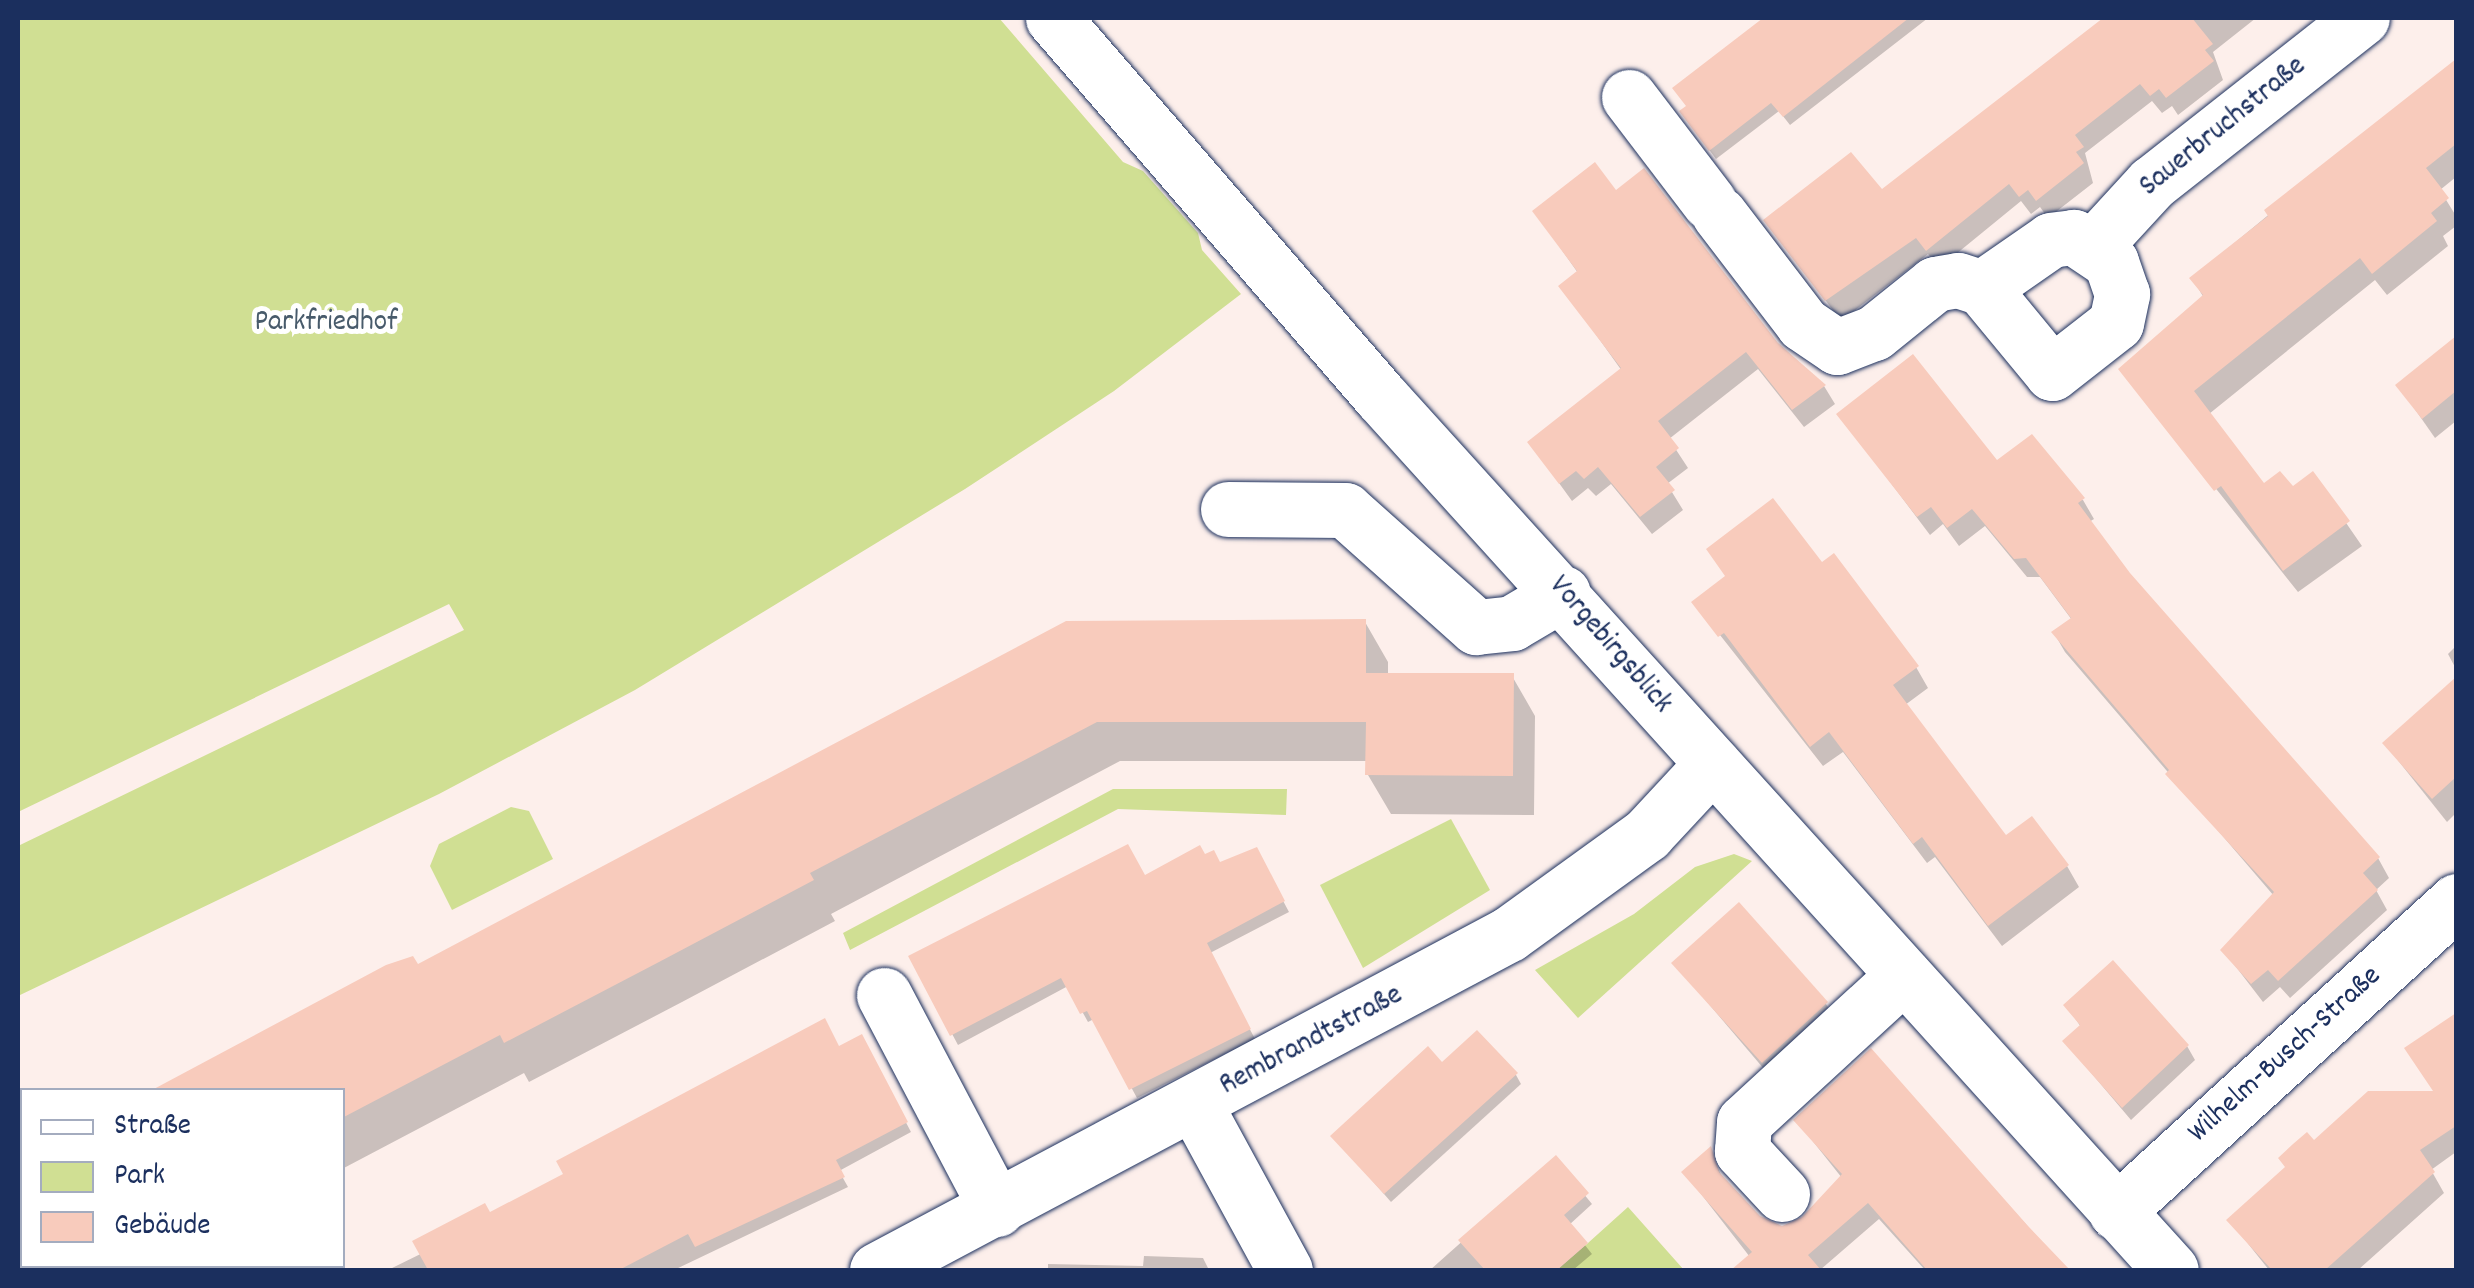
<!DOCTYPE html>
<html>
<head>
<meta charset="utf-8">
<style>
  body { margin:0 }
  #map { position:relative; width:2474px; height:1288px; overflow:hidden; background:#fdefeb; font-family:Dekko,sans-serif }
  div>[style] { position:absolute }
  .green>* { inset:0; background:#d0df93 }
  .shadow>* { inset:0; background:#0003 }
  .building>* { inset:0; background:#f8cbbc }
  .roads { filter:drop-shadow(0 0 2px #1b2f5e) drop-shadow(0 0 2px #1b2f5e) }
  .minor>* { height:55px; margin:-27.5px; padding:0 27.5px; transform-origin:27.5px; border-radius:27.5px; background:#fff }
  span { translate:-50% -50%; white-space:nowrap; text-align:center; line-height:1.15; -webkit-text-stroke:10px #fff; paint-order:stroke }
  .street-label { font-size:30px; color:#1b2f5e }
  .park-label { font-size:30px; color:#485b6b }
  .frame { position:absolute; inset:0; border:20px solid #1b2f5e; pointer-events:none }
  .legend { position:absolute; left:20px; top:1088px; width:325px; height:180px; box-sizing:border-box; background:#fff; border:2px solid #a4acbf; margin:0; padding:12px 18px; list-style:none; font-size:30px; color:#1b2f5e }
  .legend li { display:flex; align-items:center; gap:20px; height:50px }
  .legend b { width:50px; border:2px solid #a4acbf }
</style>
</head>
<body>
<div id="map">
  <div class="green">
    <i style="clip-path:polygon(18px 18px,999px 18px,1123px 162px,1143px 171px,1198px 233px,1202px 250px,1241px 294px,1114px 391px,965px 489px,635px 690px,439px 794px,18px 996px,18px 846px,464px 630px,449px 604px,18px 812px)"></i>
    <i style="clip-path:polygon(1113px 789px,1287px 789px,1286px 815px,1118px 809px,850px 950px,843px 933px)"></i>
    <i style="clip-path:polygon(511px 807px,529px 811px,553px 859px,452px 910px,430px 866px,439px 844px)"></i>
    <i style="clip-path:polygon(1451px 819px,1490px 890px,1363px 968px,1320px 885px)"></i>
    <i style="clip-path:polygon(1734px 854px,1752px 861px,1578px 1018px,1535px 970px,1634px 914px,1695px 867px)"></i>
    <i style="clip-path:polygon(1628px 1207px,1684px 1270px,1557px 1270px,1588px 1243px)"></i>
  </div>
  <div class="shadow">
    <i style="clip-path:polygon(1767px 18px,1928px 18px,1790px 125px,1779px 111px,1716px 159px,1688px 121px,1688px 107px,1675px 89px)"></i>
    <i style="clip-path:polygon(2107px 18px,2256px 18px,2213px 52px,2223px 80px,2178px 115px,2172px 106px,2162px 113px,2152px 101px,2085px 153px,2093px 183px,2048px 218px,2040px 207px,2031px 214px,2021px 201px,1939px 268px,1928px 254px,1841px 321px,1766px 221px,1882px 193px)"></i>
    <i style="clip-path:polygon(2456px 60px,2456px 177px,2440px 190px,2456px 216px,2456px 226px,2443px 236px,2448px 246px,2387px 295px,2375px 280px,2209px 414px,2264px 486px,2292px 490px,2313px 475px,2362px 546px,2298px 592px,2121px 369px,2204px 298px,2192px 278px)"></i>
    <i style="clip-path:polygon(1616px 194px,1824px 386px,1835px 404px,1804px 427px,1758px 369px,1669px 439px,1688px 468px,1667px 484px,1683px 510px,1652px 534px,1611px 484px,1596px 496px,1588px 488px,1572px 501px,1530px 443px,1622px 371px,1562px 287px,1578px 273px,1535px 212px)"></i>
    <i style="clip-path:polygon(2456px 340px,2456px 421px,2435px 438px,2398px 385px)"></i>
    <i style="clip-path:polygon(1839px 414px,1996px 464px,2083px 500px,2094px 519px,2089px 522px,2128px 575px,2378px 858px,2389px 878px,2376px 890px,2387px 910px,2290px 998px,2280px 987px,2263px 1002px,2223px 950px,2274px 896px,2065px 652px,2054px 633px,2072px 620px,2040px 577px,2027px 577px,1985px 526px,1959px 546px,1943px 524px,1930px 535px)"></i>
    <i style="clip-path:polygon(1821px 565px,1916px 667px,1928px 688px,1905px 705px,2006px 839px,2067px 866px,2079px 887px,2002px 946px,1935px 857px,1927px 863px,1843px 752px,1823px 766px,1694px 602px)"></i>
    <i style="clip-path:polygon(1365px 622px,1388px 662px,1388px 675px,1512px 676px,1535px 716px,1534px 815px,1391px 814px,1368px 775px,1368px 761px,1120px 761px,831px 914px,835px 921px,682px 1002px,529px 1082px,524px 1073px,342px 1169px,342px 1090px,156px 1090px,388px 967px,417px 967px)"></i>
    <i style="clip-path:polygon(2456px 646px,2456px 669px,2448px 654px)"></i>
    <i style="clip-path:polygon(2456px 680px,2456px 813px,2447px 822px,2385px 744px)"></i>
    <i style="clip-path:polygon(1256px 850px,1289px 912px,1210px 953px,1255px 1039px,1137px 1098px,1094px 1019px,1088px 1022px,1068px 986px,958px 1045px,911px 957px,1205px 858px,1220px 865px)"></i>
    <i style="clip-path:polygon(1674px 963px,1826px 1004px,1838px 1024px,1775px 1082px)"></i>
    <i style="clip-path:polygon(2066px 1005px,2187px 1046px,2195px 1060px,2131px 1120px,2065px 1042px,2081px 1027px)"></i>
    <i style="clip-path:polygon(2456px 1015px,2456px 1152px,2431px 1170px,2444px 1193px,2358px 1270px,2269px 1270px,2230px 1221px,2314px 1143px,2436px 1093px,2408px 1049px)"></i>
    <i style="clip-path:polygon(861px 1037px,911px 1132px,839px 1171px,848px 1187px,674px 1270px,388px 1270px)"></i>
    <i style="clip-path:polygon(1871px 1052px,2067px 1270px,1941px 1270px,1935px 1263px,1925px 1270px,1879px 1219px,1820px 1270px,1760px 1270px,1684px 1172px,1710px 1150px,1724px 1182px,1758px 1218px,1782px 1229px,1804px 1220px,1842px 1178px,1796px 1120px)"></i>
    <i style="clip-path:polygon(1442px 1065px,1516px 1075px,1521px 1084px,1391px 1202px,1333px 1136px)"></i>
    <i style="clip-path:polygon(1555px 1159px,1592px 1204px,1569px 1225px,1592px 1254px,1573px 1270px,1430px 1270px)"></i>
    <i style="clip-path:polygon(22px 1173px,22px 1193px,18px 1183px)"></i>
    <i style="clip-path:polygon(22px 1204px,22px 1266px,171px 1270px,18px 1270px)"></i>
    <i style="clip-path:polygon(1144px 1256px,1203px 1258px,1209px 1270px,1048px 1270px,1048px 1264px,1143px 1266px)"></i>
  </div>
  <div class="building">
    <i style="clip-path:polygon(1763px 18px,1909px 18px,1783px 117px,1771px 103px,1709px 151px,1679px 111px,1686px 106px,1672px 88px)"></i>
    <i style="clip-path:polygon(2103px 18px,2192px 18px,2213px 44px,2205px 50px,2214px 61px,2166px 98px,2159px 89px,2150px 96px,2140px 84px,2075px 135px,2084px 147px,2076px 152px,2084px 163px,2036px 201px,2028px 190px,2019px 197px,2009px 184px,1926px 251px,1916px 238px,1825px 301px,1763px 220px,1851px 152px,1882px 189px)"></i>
    <i style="clip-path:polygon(2456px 59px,2456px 144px,2426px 168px,2449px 198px,2431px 213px,2437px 221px,2372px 274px,2360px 258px,2194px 391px,2264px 483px,2280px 471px,2293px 486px,2313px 471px,2350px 521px,2283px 571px,2221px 486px,2214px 491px,2118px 369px,2203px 295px,2189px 278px,2268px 216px,2264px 210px)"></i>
    <i style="clip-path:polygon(1595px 162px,1616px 190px,1644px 168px,1778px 343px,1826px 385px,1792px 410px,1746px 352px,1658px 421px,1679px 448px,1656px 467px,1675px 490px,1640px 517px,1598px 467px,1584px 479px,1576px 471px,1559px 484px,1527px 442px,1621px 368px,1558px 286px,1577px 271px,1532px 211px)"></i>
    <i style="clip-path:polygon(2456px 336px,2456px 391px,2422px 419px,2395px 385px)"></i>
    <i style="clip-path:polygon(1913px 354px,1997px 460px,2032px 434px,2085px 498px,2078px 503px,2130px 573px,2380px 857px,2363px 873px,2378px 890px,2278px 981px,2268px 970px,2251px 984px,2220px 950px,2274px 892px,2165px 774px,2169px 770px,2051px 632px,2071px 618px,2026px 558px,2014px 559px,1972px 509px,1947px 528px,1931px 507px,1917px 517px,1836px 414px)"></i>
    <i style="clip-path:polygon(1773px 498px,1822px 562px,1834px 553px,1919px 666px,1893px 685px,2006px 835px,2032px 816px,2069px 865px,1988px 926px,1922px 837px,1913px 844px,1829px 732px,1810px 747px,1724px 633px,1718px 637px,1691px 602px,1725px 576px,1706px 549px)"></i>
    <i style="clip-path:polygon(1366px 619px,1366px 673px,1514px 673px,1513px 776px,1365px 775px,1366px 722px,1097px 722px,810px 873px,814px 880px,659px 962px,504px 1043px,500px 1035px,342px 1118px,342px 1090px,152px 1090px,386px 965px,413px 956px,418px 964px,1066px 621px)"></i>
    <i style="clip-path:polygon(2456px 677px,2456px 777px,2432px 799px,2382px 743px)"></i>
    <i style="clip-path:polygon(1128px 844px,1145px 875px,1200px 845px,1205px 854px,1214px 850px,1220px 862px,1257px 847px,1285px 901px,1207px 943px,1251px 1029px,1129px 1090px,1087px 1011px,1080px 1014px,1061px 978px,950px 1036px,908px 956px)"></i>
    <i style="clip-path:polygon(1739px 902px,1828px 1002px,1762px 1063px,1671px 963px)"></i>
    <i style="clip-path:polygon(2113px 960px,2189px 1045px,2122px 1108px,2062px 1041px,2080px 1025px,2063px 1005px)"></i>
    <i style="clip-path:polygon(2456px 1013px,2456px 1126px,2420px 1150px,2435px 1172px,2325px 1270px,2272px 1270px,2226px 1220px,2285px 1167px,2278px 1158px,2293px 1144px,2307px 1132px,2314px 1140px,2368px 1091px,2433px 1091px,2404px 1048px)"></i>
    <i style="clip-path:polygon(825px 1018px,839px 1046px,862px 1034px,908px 1122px,836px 1160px,845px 1177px,695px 1247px,688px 1234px,619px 1270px,428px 1270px,412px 1241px,485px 1203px,490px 1212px,563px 1174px,556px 1161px)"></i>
    <i style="clip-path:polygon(1477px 1030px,1518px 1073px,1384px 1194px,1330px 1136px,1428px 1046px,1442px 1062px)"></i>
    <i style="clip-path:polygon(1871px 1048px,2028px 1226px,2070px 1270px,1927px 1270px,1868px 1203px,1808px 1255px,1821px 1270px,1731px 1270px,1752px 1252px,1681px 1172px,1711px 1146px,1719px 1172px,1760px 1216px,1782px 1226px,1802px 1217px,1842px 1174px,1793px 1120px)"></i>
    <i style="clip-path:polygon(1556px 1155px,1589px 1193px,1564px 1215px,1588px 1243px,1557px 1270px,1485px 1270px,1458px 1240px)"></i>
  </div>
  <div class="roads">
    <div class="minor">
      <i style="left:1053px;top:18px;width:501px;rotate:49.13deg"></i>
      <i style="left:1381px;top:397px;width:1177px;rotate:47.86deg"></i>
      <i style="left:1629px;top:97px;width:132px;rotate:52.7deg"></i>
      <i style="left:1719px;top:214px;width:138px;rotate:52.6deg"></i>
      <i style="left:1803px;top:324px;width:41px;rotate:34.1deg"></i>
      <i style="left:1837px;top:347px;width:40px;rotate:-21deg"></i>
      <i style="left:1874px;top:333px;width:78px;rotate:-38.8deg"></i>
      <i style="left:1935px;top:284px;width:23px;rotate:-10deg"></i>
      <i style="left:1958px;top:280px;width:25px;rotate:18deg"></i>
      <i style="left:1982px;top:288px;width:110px;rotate:50.5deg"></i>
      <i style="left:2052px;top:373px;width:81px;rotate:-38deg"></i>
      <i style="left:2116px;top:323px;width:30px;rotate:-78deg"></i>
      <i style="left:2122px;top:294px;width:34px;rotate:-109deg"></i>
      <i style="left:2111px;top:262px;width:45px;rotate:-146deg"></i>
      <i style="left:2074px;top:237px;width:23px;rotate:173deg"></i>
      <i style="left:2051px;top:240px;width:84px;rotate:145.2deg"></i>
      <i style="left:2094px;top:246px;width:86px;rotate:-47.4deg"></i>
      <i style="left:2152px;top:183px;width:267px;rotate:-38.2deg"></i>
      <i style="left:1228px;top:509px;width:117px;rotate:0.5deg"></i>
      <i style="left:1345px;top:510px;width:176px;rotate:41.8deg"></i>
      <i style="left:1476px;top:627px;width:36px;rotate:-6deg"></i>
      <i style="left:1512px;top:623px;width:59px;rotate:-30.5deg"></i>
      <i style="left:884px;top:995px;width:242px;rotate:62.2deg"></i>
      <i style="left:1195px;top:1105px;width:188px;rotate:61.4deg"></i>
      <i style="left:1782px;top:1194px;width:59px;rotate:-132.9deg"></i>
      <i style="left:1742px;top:1151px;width:29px;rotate:-86deg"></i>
      <i style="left:1744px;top:1122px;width:217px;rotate:-42.6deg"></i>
      <i style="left:2116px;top:1212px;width:461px;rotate:-42.4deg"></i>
      <i style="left:877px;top:1270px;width:716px;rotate:-28deg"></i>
      <i style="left:1509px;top:934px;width:170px;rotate:-35.9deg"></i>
      <i style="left:1647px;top:834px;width:96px;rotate:-47.1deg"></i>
    </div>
  </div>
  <div class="street-label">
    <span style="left:2224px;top:128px;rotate:-39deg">Sauerbruchstraße</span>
    <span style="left:1609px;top:646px;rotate:49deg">Vorgebirgsblick</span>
    <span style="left:1312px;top:1042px;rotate:-28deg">Rembrandtstraße</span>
    <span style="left:2286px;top:1056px;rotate:-42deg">Wilhelm-Busch-Straße</span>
  </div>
  <div class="park-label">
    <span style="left:326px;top:324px">Parkfriedhof</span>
  </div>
  <div class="frame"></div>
  <ul class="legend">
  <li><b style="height:12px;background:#fff"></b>Straße</li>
  <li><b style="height:28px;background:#d0df93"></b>Park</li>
  <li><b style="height:28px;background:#f8cbbc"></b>Gebäude</li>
  </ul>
</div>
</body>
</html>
